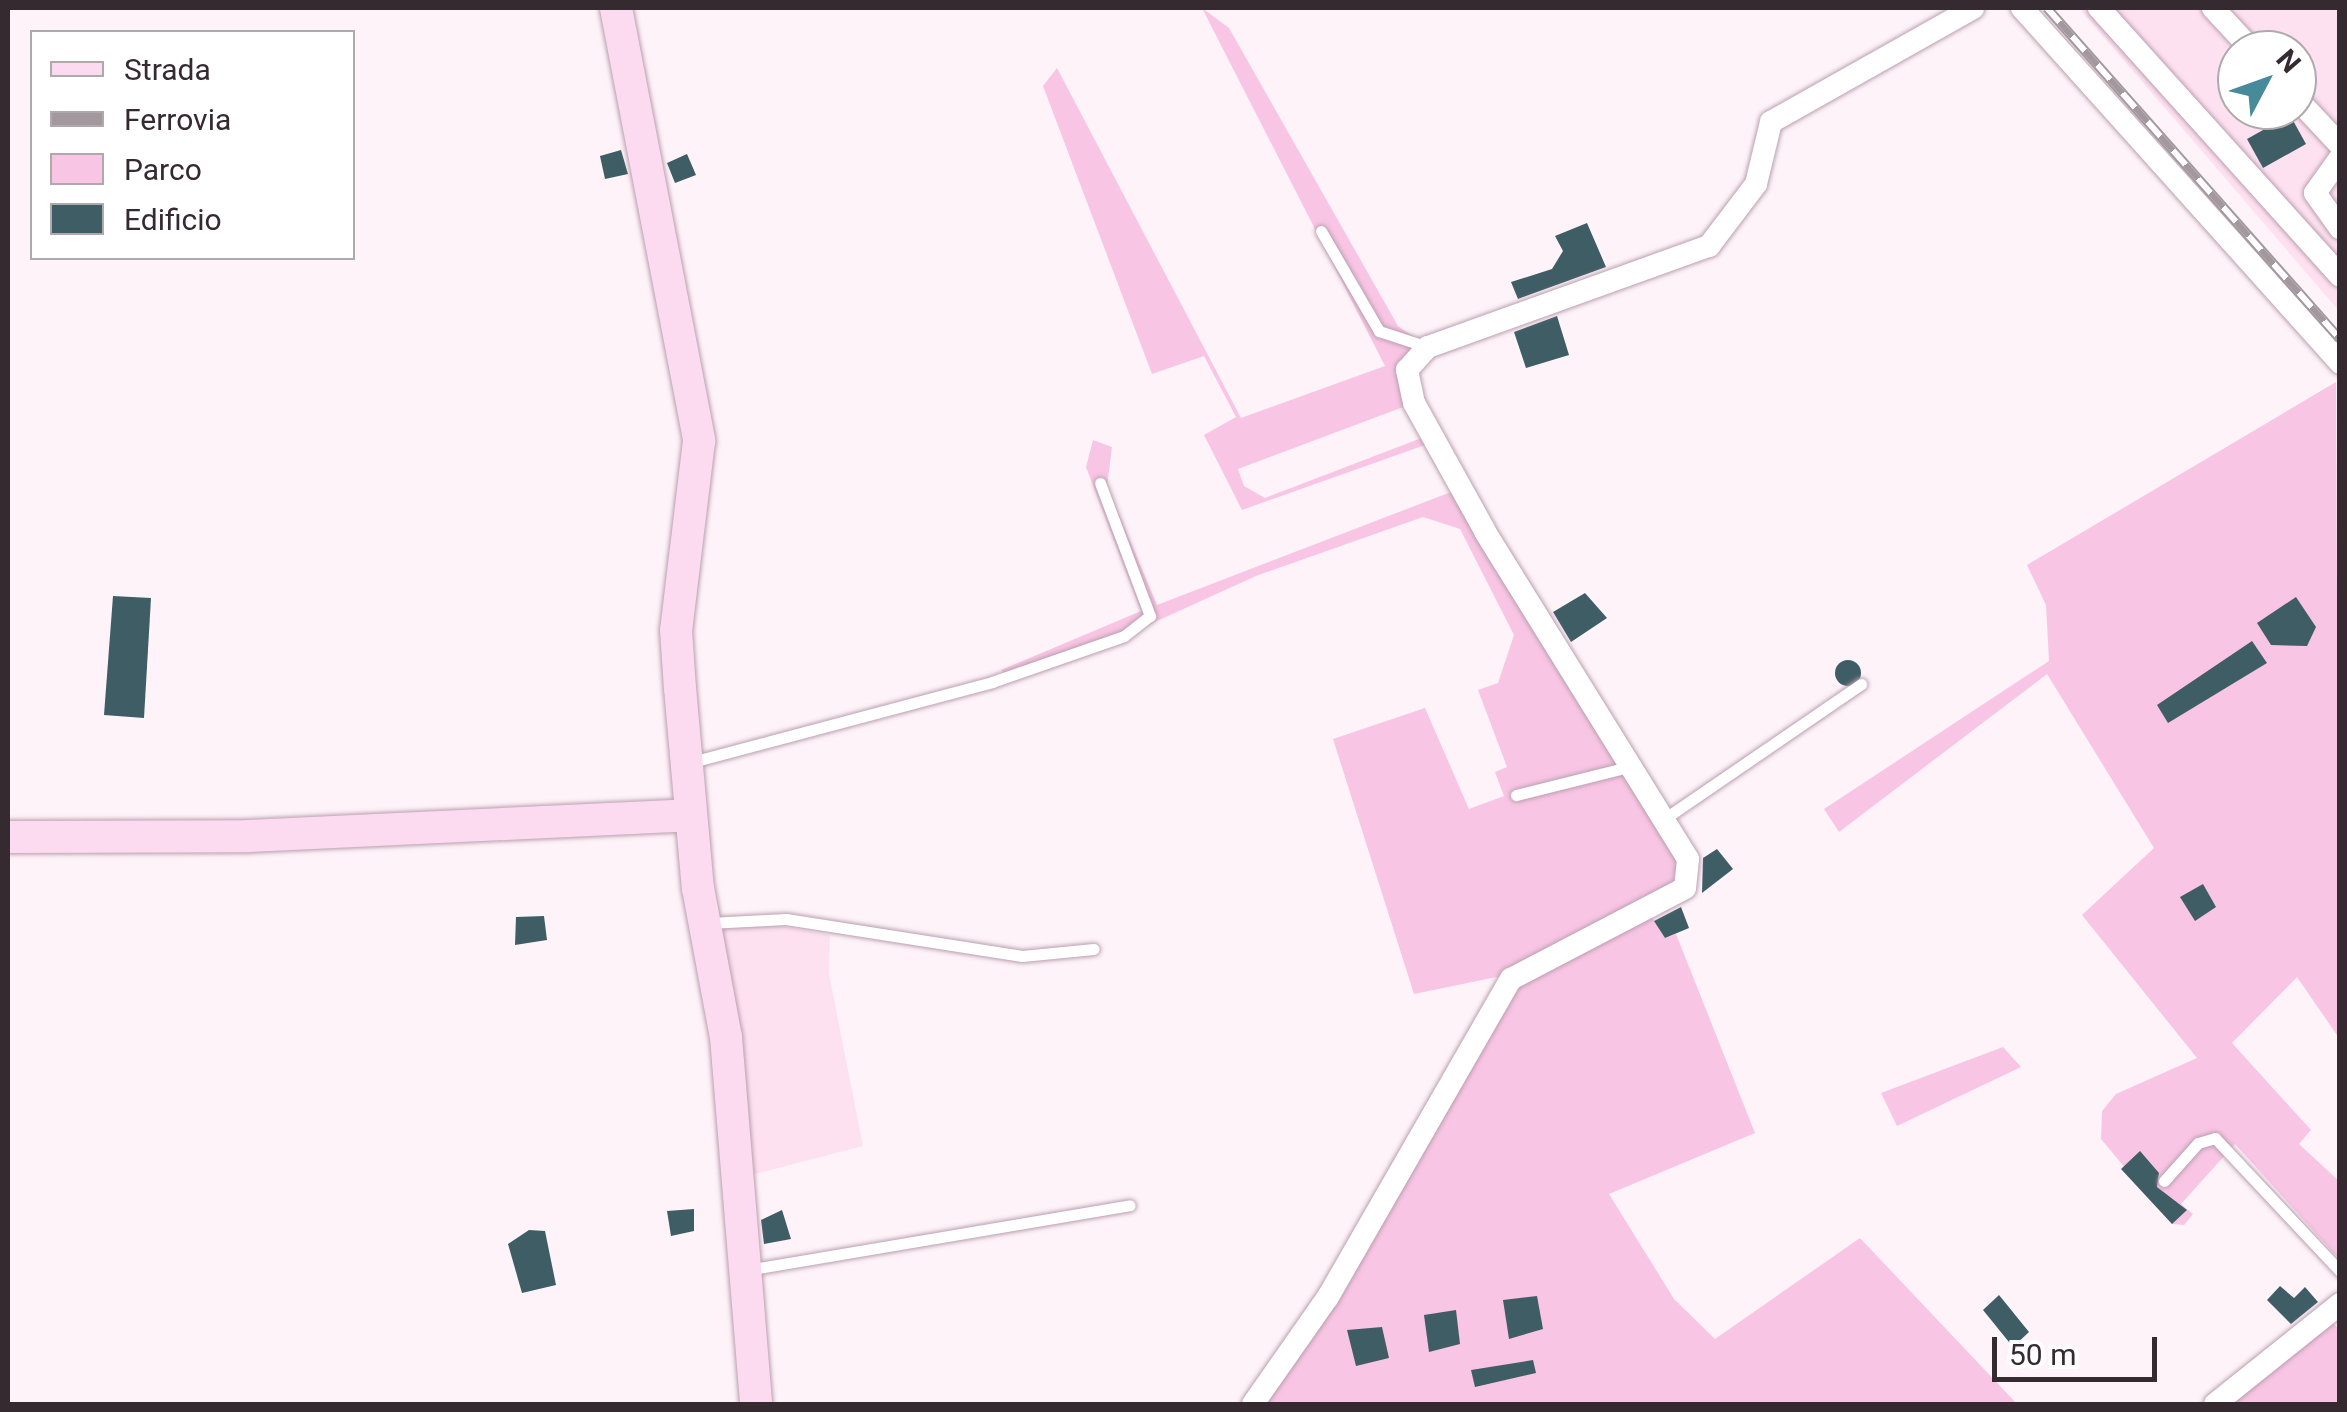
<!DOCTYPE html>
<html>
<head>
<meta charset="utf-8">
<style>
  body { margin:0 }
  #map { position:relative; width:2347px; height:1412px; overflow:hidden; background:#fef3f9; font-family:Roboto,sans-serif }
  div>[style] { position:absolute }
  .built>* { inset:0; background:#fee1f1 }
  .green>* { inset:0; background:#f9c5e4 }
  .building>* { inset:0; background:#3f5d65 }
  .round { border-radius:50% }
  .roads { filter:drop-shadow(0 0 2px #ba9faf) drop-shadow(0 0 2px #ba9faf) }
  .lane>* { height:11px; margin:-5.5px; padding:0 5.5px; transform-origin:5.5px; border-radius:5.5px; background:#fff }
  .street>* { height:22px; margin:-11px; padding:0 11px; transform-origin:11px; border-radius:11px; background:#fff }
  .secondary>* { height:32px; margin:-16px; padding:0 16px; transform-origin:16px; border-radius:16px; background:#fcdbf0 }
  .rail>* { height:10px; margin-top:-5px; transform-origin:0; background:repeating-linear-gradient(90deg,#fff 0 19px,#a3989e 0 38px); box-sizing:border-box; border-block:2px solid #a3989e }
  span { translate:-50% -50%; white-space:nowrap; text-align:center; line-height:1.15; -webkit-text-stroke:10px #fff; paint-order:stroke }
  .frame { position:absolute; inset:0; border:10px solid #352a30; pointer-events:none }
  .legend { position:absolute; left:30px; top:30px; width:325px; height:230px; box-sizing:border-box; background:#fff; border:2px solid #aeaaac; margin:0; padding:12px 18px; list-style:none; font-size:30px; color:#352a30 }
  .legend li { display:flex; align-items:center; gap:20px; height:50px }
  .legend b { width:50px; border:2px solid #aeaaac }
  .north { position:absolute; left:2217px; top:30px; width:100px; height:100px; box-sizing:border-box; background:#fff; border:2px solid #aeaaac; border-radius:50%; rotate:49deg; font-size:28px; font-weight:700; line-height:40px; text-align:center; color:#352a30 }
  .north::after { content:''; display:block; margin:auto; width:35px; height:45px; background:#478a99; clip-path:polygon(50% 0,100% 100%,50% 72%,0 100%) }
  .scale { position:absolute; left:1992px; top:1337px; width:165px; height:45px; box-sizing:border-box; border:5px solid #352a30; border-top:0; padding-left:12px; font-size:30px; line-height:35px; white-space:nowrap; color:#352a30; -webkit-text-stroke:8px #fff; paint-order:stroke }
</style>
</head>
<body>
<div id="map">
  <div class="built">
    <i style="clip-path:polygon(evenodd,2079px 8px,2339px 8px,2339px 311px,2079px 8px,2237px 50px,2297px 50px,2297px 110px,2237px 110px,2237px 50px)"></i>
    <i style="clip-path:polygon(764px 923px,830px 935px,829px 974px,863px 1146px,744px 1177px,720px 925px)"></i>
  </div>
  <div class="green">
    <i style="clip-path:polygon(1202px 8px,1229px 28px,1398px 326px,1428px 347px,1407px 370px,1414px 403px,1238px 469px,1244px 486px,1265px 498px,1432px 434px,1688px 859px,1685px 888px,1650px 914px,1665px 938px,1676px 934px,1755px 1133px,1609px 1194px,1674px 1299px,1715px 1339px,1860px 1238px,2017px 1404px,1259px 1404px,1511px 974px,1414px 994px,1333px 739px,1425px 708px,1469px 809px,1504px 796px,1495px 772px,1507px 767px,1478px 690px,1498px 683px,1514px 635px,1460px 529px,1423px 517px,1256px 576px,1124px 636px,1007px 676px,1001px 670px,1141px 611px,1086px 467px,1093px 440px,1112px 447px,1107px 486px,1157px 605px,1451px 492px,1425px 445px,1242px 510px,1204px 435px,1236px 417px,1204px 356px,1152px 374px,1043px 86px,1057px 68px,1241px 418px,1385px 366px)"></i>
    <i style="clip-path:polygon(2336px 382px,2339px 1038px,2297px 977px,2232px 1043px,2311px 1130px,2299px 1144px,2339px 1181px,2339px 1259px,2235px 1144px,2181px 1204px,2193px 1214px,2184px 1225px,2172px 1224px,2101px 1139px,2102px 1111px,2116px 1094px,2197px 1058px,2082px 915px,2154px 848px,2047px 674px,1839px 832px,1824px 809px,2049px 661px,2046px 605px,2027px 565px)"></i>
    <i style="clip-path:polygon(2003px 1047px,2021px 1067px,1897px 1126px,1881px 1093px)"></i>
    <i style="clip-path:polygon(2326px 1317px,2339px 1329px,2339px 1404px,2215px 1404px)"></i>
  </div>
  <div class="building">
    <i style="clip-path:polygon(2290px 115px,2306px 144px,2263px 168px,2247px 139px)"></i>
    <i style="clip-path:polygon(621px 150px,628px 174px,605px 179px,600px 156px)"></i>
    <i style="clip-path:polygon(687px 154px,696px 175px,675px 183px,667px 163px)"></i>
    <i style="clip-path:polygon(1587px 223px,1606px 267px,1518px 299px,1511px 282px,1552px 269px,1563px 251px,1555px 236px)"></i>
    <i style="clip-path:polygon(1557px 316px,1569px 355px,1526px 368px,1514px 332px)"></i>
    <i style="clip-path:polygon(1585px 593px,1607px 618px,1571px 642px,1553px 612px)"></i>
    <i style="clip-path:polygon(113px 596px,151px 598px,144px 718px,104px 715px)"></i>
    <i style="clip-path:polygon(2296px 597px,2316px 627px,2307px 646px,2271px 645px,2257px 623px)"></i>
    <i style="clip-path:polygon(2252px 641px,2267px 663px,2168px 723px,2157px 705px)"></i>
    <i class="round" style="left:1835px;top:660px;width:26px;height:26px"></i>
    <i style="clip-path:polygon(1717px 849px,1733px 869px,1702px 893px,1703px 858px)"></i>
    <i style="clip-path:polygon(2203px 884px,2216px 907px,2195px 921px,2180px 897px)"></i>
    <i style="clip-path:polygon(1681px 907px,1689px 928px,1665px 938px,1654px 921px)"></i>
    <i style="clip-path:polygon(544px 916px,547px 940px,515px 945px,516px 917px)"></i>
    <i style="clip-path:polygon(2140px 1151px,2159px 1173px,2157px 1187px,2187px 1210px,2172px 1224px,2121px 1169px)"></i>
    <i style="clip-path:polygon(694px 1209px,694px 1231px,671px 1236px,667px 1211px)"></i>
    <i style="clip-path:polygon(782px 1210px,791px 1239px,764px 1244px,761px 1220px)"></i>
    <i style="clip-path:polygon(529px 1230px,545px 1231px,556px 1285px,522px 1293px,508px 1244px)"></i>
    <i style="clip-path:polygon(2280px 1286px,2294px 1298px,2305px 1287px,2318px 1302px,2291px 1324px,2267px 1300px)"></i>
    <i style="clip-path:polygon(1999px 1295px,2029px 1332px,2013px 1347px,1983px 1310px)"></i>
    <i style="clip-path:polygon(1537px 1296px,1543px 1329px,1509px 1339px,1503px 1300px)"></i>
    <i style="clip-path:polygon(1456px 1310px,1460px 1344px,1429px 1352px,1424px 1315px)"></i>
    <i style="clip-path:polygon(1382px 1327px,1389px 1358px,1356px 1366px,1347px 1330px)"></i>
    <i style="clip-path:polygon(1533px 1360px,1536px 1373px,1475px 1387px,1471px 1370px)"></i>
  </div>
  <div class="roads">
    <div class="lane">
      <i style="left:1321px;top:231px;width:116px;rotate:59.9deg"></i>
      <i style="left:1379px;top:331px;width:52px;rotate:18.1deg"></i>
      <i style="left:692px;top:762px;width:310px;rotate:-14.9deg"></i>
      <i style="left:992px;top:682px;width:140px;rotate:-19.2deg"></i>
      <i style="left:1124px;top:636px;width:33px;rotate:-38deg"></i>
      <i style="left:1150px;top:616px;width:142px;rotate:-110.6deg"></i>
      <i style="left:1516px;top:795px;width:120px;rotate:-14deg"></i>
      <i style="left:1664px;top:819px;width:239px;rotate:-34.4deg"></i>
      <i style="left:708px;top:923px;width:78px;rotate:-2.9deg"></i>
      <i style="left:786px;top:919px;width:239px;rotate:8.9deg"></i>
      <i style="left:1022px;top:956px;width:72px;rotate:-5.6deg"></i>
      <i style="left:2164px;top:1181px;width:51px;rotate:-48.2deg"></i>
      <i style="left:2198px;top:1143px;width:18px;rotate:-16deg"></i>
      <i style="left:2215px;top:1138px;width:183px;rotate:46.8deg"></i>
      <i style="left:747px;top:1270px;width:388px;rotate:-9.6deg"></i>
    </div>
    <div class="street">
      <i style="left:2022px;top:8px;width:477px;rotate:48.1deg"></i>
      <i style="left:2099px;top:8px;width:360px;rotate:48deg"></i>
      <i style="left:2213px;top:8px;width:57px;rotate:47.1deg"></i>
      <i style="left:2297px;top:99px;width:63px;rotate:46.9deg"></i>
      <i style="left:2340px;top:158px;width:43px;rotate:125.5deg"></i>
      <i style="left:2315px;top:193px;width:43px;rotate:54.5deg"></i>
      <i style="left:1253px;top:1404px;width:131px;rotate:-55deg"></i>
      <i style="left:1328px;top:1297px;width:367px;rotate:-60.1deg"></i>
      <i style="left:1511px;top:979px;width:196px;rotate:-27.6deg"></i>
      <i style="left:1685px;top:888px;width:29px;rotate:-84deg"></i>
      <i style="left:1688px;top:859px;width:386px;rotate:-121.8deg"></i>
      <i style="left:1485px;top:531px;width:146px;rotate:-119deg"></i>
      <i style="left:1414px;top:403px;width:34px;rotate:-102deg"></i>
      <i style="left:1407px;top:370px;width:31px;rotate:-48deg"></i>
      <i style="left:1428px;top:347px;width:299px;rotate:-19.8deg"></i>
      <i style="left:1709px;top:246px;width:78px;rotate:-52.8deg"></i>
      <i style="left:1756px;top:184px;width:64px;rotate:-76.4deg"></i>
      <i style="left:1771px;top:122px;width:232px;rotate:-29.4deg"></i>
      <i style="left:2215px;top:1404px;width:160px;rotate:-38.7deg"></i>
    </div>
    <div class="secondary">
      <i style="left:616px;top:8px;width:441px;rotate:79.1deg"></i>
      <i style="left:699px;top:441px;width:190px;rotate:96.9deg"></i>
      <i style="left:676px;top:630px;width:58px;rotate:86.1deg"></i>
      <i style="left:680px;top:688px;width:201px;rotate:84.9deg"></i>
      <i style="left:698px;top:888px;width:152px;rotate:79.4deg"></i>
      <i style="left:726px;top:1037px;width:368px;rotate:85.3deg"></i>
      <i style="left:8px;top:837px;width:241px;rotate:-0.2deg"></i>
      <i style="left:249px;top:836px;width:441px;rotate:-2.7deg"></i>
    </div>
  </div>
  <div class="rail">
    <i style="left:2047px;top:8px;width:442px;rotate:48.5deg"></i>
  </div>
  <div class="frame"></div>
  <ul class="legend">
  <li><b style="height:12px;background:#fcdbf0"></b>Strada</li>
  <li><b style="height:12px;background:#a3989e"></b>Ferrovia</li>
  <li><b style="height:28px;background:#f9c5e4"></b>Parco</li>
  <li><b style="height:28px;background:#3f5d65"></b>Edificio</li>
  </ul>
  <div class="north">N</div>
  <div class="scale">50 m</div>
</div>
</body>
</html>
